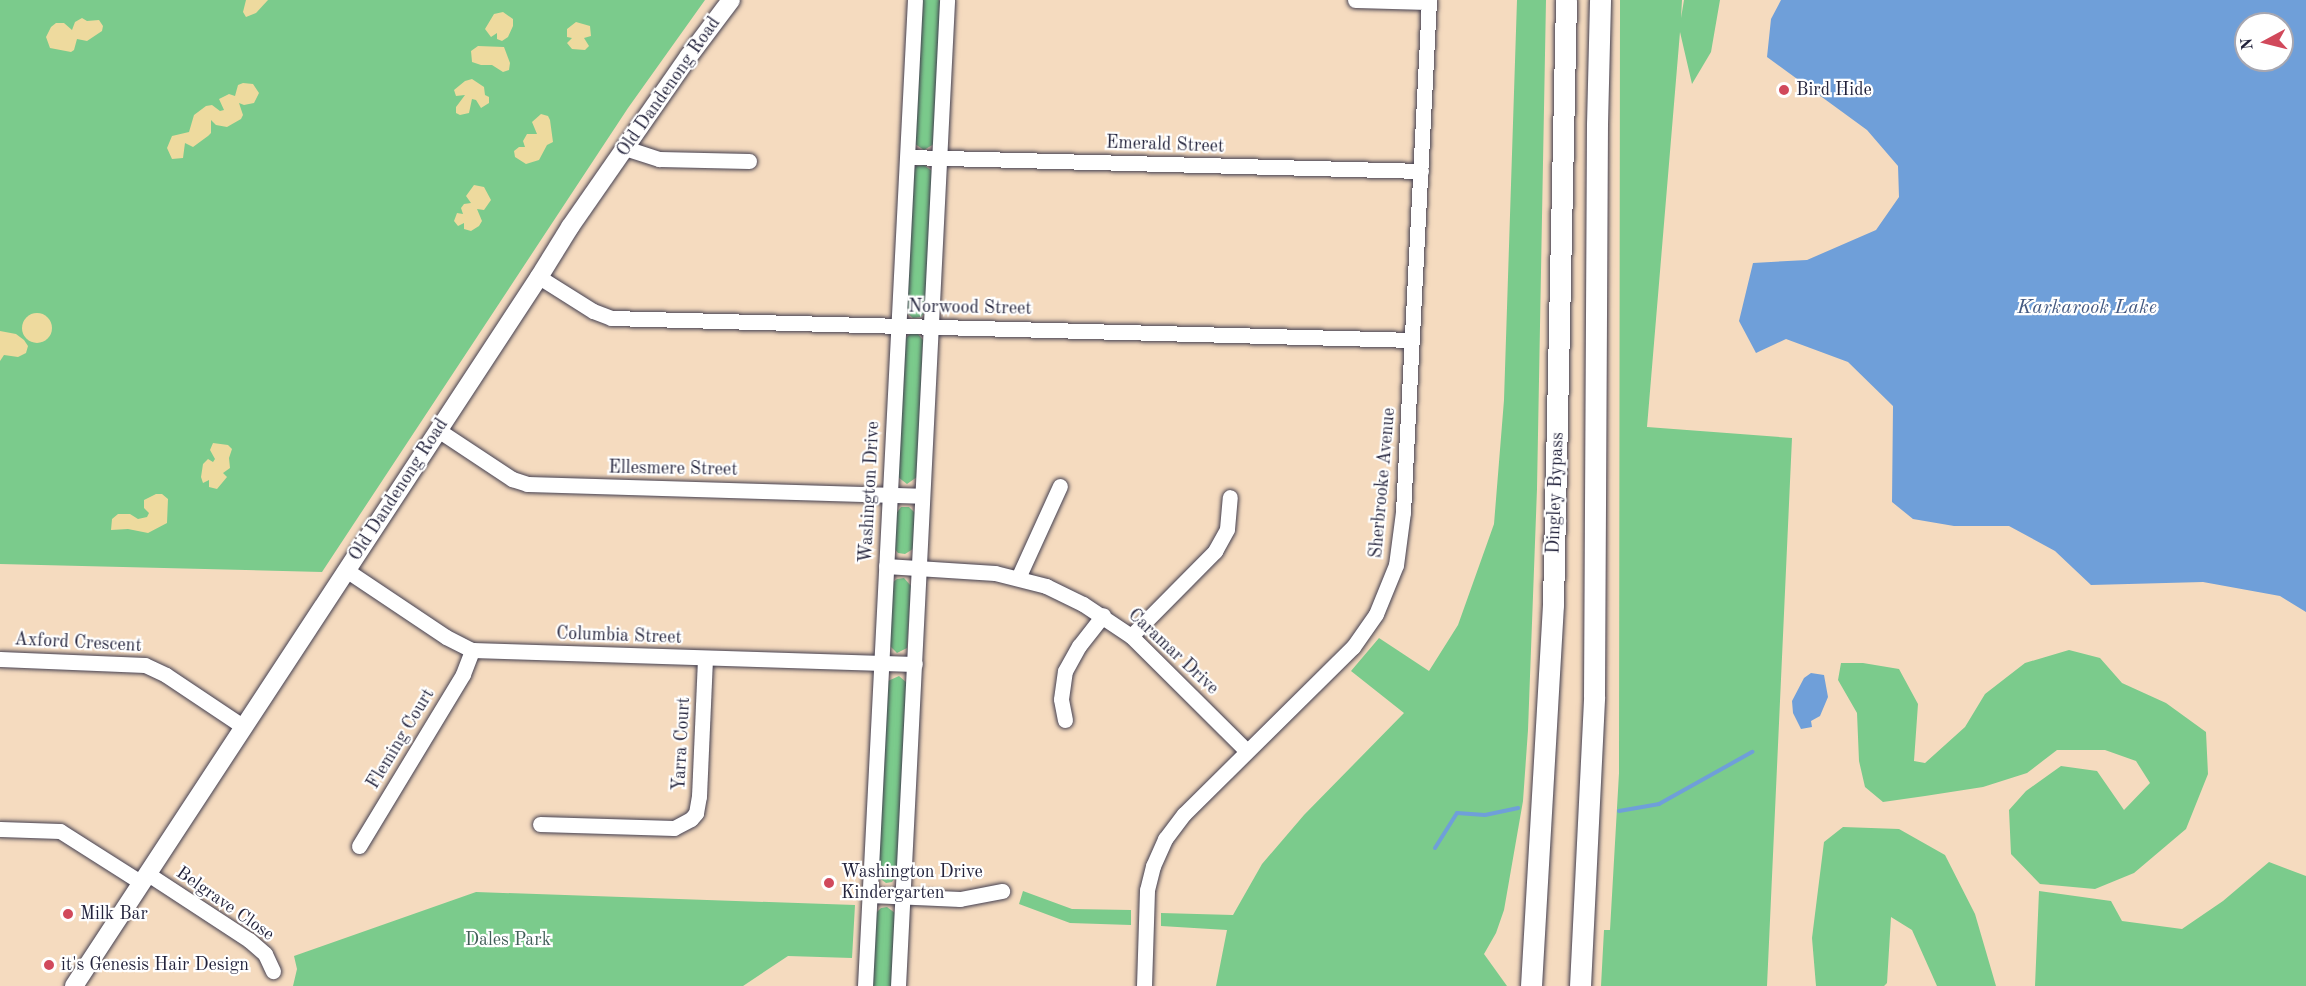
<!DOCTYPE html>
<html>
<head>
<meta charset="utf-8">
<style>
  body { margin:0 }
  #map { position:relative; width:2306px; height:986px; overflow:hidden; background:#f5dbbf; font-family:"Old Standard TT",serif }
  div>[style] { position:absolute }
  .green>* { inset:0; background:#7bcb8c }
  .sand>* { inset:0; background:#eeda9e }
  .round { border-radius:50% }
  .water>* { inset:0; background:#6f9fd9 }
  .stream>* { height:4px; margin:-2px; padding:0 2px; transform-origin:2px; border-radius:2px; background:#6f9fd9 }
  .roads { filter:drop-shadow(0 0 2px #423e4f) drop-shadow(0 0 2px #423e4f) }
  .minor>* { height:15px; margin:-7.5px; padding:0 7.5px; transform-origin:7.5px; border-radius:7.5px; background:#fff }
  .major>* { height:18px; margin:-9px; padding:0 9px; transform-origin:9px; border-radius:9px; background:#fff }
  .highway>* { height:21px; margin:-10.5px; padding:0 10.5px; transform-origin:10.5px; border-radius:10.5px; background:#fff }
  .dots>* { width:16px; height:16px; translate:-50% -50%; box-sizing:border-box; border:3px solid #fff; border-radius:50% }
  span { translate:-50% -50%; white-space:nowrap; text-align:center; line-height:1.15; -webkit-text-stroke:4.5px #fff; paint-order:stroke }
  .street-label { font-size:18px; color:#22223b }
  .poi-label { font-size:18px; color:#22223b }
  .left { translate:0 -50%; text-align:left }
  .park-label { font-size:18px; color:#415d57 }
  .water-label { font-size:20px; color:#455a82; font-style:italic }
  .north { position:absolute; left:2234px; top:12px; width:60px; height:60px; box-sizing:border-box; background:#fff; border:2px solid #a7a7b1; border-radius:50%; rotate:263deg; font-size:16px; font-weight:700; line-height:24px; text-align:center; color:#22223b }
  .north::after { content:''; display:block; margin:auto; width:21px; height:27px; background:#d1495b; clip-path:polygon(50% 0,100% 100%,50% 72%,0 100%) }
</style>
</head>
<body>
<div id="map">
  <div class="green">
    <i style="clip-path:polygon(0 0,705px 0,628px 108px,322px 572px,0 564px)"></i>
    <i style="clip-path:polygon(923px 0,939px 0,941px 3px,934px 144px,924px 150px,915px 144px)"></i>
    <i style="clip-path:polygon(1517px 0,1546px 0,1537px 489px,1528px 730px,1523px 801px,1504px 910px,1496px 933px,1484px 954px,1507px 986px,1216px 986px,1227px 930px,1161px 926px,1161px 913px,1233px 915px,1262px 864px,1304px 815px,1404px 713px,1351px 671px,1379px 638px,1429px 671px,1458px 625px,1494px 524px,1504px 400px)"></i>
    <i style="clip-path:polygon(1620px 0,1682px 0,1681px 18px,1684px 0,1720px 0,1711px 52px,1692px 84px,1680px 32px,1647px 427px,1792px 438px,1767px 986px,1601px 986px,1604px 930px,1610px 930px,1619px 773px)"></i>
    <i style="clip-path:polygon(924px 165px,932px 171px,925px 312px,921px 317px,913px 318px,906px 312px,913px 171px,916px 166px)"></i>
    <i style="clip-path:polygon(910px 334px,918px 334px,923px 340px,917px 477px,907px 484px,898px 477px,905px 339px)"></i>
    <i style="clip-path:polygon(901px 507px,909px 507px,915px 513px,913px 549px,905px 554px,898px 553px,894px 548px,895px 515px)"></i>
    <i style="clip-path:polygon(904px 578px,911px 586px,907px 648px,897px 653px,889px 645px,892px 583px,897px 579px)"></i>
    <i style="clip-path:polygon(2069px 650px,2100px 658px,2122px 683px,2166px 703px,2206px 732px,2208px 774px,2186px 829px,2134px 873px,2095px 889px,2040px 884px,2011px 854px,2009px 810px,2026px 791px,2061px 766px,2097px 771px,2124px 810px,2150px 783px,2136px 761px,2105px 750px,2057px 750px,2027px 773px,1983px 787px,1925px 796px,1883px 802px,1865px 787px,1859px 761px,1857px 713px,1838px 680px,1841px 663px,1863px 663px,1899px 669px,1918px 704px,1914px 761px,1925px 763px,1965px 727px,1985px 694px,2025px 663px)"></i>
    <i style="clip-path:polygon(899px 676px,907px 683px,897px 875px,892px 882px,886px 883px,878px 877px,888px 681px)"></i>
    <i style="clip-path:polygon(1843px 827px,1899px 829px,1945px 855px,1975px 914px,1996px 986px,1937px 986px,1912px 930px,1891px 917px,1887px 983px,1884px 986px,1816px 986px,1812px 938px,1824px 842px)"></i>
    <i style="clip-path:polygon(2269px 862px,2306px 876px,2306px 986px,2035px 986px,2039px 891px,2111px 901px,2122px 921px,2182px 929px,2223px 901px)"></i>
    <i style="clip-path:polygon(1023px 891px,1072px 909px,1131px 910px,1131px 925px,1070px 923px,1019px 904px)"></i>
    <i style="clip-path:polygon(476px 892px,855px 905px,852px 958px,788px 956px,743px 986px,293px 986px,297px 969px,294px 956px)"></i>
    <i style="clip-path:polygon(887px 907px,895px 913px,892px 986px,871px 986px,876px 913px,881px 908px)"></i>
  </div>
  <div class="sand">
    <i style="clip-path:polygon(246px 0,268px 0,256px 13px,246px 17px,243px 12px)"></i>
    <i style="clip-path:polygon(503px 12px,513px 19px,513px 26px,508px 37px,502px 41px,497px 39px,497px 33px,491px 37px,485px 29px,494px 14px)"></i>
    <i style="clip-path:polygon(82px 18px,87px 21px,99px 20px,103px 26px,102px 31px,87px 41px,77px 39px,74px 50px,71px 52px,50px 48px,46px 37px,51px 27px,56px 23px,64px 23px,72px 30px,75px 22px)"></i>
    <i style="clip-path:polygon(576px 22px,590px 26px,591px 36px,584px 38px,589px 46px,585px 50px,572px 49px,567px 43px,572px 38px,567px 37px,567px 29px)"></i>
    <i style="clip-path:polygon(478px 46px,504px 47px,510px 63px,509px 70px,503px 72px,492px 65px,481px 65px,472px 62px,471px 51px)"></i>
    <i style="clip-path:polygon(472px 79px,484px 87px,485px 95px,489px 97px,489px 103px,481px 108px,476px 100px,472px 99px,469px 113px,460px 115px,456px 113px,456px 107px,465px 95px,456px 96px,454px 90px,465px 81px)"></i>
    <i style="clip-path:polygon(243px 83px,253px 84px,259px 93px,254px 103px,244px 105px,239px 103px,243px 115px,241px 119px,227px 127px,216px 125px,211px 120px,211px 133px,208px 136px,193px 147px,185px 143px,183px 158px,172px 159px,167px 148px,172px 136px,189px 132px,194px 115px,206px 106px,212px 105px,220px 111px,224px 110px,219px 99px,229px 94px,235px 96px,238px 85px)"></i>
    <i style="clip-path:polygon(541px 114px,548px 116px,550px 120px,553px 142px,547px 145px,539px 160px,526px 164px,515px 157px,514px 151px,519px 147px,525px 147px,523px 141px,527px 134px,537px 134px,532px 122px)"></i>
    <i style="clip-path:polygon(474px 185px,484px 187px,491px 200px,484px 210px,477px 209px,482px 221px,479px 226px,471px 231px,464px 229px,464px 223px,458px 226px,454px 221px,457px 213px,463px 214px,461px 208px,464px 204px,471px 203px,466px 196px)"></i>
    <i class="round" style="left:22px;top:313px;width:30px;height:30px"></i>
    <i style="clip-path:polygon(0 331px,16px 334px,24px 340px,28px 346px,26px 353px,18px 357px,4px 355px,0 361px)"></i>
    <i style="clip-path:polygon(213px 443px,228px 445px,232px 449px,229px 458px,230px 468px,223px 473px,227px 477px,217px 489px,209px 487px,209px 480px,203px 483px,201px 477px,203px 464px,208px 459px,213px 462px,215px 459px,210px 450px)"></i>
    <i style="clip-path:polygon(156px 494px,162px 494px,168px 499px,167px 523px,148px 533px,128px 529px,111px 530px,112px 519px,118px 514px,130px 514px,138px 519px,147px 517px,149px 513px,144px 508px,144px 500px)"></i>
  </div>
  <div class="water">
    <i style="clip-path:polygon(evenodd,1781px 0,2306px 0,2306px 612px,2280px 596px,2203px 582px,2091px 585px,2055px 551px,2009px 526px,1954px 526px,1913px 519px,1892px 502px,1893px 406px,1848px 362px,1786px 339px,1756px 353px,1739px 321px,1753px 263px,1807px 260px,1876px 230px,1899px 197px,1898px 166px,1867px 130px,1767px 57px,1771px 19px,1781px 0,2246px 24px,2282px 24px,2282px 60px,2246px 60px,2246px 24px)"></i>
    <i style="clip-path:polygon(1811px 673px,1824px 675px,1828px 697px,1820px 716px,1811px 721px,1812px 727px,1801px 729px,1793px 713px,1792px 701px,1804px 678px)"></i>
  </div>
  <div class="stream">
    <i style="left:1619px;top:811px;width:41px;rotate:-9.9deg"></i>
    <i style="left:1659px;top:804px;width:107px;rotate:-29.2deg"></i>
    <i style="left:1435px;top:848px;width:41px;rotate:-57.8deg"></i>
    <i style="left:1457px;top:813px;width:28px;rotate:4deg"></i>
    <i style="left:1485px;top:815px;width:34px;rotate:-12deg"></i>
  </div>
  <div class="roads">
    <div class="minor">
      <i style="left:1355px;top:0;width:74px;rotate:1.5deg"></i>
      <i style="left:625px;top:148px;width:36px;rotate:18deg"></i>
      <i style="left:659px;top:159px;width:90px;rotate:1.3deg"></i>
      <i style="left:908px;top:157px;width:513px;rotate:1.56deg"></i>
      <i style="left:539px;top:277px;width:64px;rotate:32.2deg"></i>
      <i style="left:593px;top:311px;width:19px;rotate:21deg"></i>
      <i style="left:611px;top:318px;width:801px;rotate:1.57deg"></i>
      <i style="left:438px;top:430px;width:89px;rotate:33.5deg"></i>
      <i style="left:512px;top:479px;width:16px;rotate:18deg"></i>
      <i style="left:527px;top:484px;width:395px;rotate:1.7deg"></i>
      <i style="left:886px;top:566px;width:109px;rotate:3.7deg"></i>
      <i style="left:995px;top:573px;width:53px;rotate:14.3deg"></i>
      <i style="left:1046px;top:586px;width:41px;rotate:25.9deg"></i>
      <i style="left:1083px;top:604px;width:58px;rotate:33.7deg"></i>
      <i style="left:1131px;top:636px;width:163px;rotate:44.8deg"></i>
      <i style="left:346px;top:570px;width:120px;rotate:33.8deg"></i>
      <i style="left:446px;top:637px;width:29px;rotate:27deg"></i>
      <i style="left:472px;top:650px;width:443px;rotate:1.8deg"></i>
      <i style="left:1018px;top:578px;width:101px;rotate:-65.5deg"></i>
      <i style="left:1131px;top:636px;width:120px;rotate:-45.3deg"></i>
      <i style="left:1215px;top:551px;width:25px;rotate:-61deg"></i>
      <i style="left:1227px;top:529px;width:32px;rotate:-85deg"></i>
      <i style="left:0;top:659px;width:145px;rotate:2.4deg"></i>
      <i style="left:145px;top:665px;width:23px;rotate:25deg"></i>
      <i style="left:166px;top:675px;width:94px;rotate:33.7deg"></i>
      <i style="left:1065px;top:720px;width:21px;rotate:-101deg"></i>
      <i style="left:1061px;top:699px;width:28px;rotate:-82deg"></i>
      <i style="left:1065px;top:671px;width:29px;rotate:-61deg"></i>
      <i style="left:1079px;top:646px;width:39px;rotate:-52deg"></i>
      <i style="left:540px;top:824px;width:134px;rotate:1.7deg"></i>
      <i style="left:674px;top:828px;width:19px;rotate:-28deg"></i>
      <i style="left:691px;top:819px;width:8px;rotate:-50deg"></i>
      <i style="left:696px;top:813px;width:17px;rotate:-80deg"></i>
      <i style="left:699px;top:796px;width:138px;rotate:-87.5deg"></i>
      <i style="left:0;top:829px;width:60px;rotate:1.9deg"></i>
      <i style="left:60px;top:831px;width:97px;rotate:32.4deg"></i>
      <i style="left:359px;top:846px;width:201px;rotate:-58.8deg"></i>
      <i style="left:463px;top:674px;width:26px;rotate:-69deg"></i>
      <i style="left:148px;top:874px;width:121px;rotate:33.2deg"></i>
      <i style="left:249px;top:940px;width:21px;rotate:41deg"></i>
      <i style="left:265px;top:954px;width:19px;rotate:65deg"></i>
      <i style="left:870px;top:895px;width:90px;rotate:2.5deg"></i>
      <i style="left:960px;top:899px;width:43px;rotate:-10.8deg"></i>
      <i style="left:865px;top:986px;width:987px;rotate:-87.1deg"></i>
      <i style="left:898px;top:986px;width:987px;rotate:-87.15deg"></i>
      <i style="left:1144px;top:986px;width:96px;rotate:-88.2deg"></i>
      <i style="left:1147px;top:890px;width:25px;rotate:-76deg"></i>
      <i style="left:1153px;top:866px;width:30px;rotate:-66deg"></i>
      <i style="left:1165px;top:839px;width:31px;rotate:-53deg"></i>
      <i style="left:1184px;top:814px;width:238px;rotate:-44.7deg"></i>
      <i style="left:1353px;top:647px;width:40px;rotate:-55.1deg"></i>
      <i style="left:1376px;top:614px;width:53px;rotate:-67.8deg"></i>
      <i style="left:1396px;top:565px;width:53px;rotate:-82.5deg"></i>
      <i style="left:1403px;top:512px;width:513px;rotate:-87.09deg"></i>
    </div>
    <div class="major">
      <i style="left:74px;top:986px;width:848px;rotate:-56.74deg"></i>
      <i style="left:539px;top:277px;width:59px;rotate:-58.2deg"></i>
      <i style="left:570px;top:227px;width:208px;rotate:-55.2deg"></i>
      <i style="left:689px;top:56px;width:70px;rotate:-53.1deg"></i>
    </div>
    <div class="highway">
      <i style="left:1531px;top:986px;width:382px;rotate:-86.7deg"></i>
      <i style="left:1553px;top:605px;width:605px;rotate:-88.77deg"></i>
      <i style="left:1580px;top:986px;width:290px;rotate:-87.2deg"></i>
      <i style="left:1594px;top:696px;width:572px;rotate:-89.7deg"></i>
      <i style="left:1597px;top:124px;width:124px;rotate:-88.6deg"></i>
    </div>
  </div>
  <div class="dots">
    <i style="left:1784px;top:90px;background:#d1495b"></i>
    <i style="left:829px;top:883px;background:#d1495b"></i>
    <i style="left:68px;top:914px;background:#d1495b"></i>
    <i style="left:49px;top:965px;background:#d1495b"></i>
  </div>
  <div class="street-label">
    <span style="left:669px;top:87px;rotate:-55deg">Old Dandenong Road</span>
    <span style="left:1165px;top:145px;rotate:2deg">Emerald Street</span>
    <span style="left:970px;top:308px;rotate:1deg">Norwood Street</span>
    <span style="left:673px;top:469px;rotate:1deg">Ellesmere Street</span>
    <span style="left:1383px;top:483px;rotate:-85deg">Sherbrooke Avenue</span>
    <span style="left:399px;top:490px;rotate:-57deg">Old Dandenong Road</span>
    <span style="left:870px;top:492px;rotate:-87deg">Washington Drive</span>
    <span style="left:1556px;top:493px;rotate:-88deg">Dingley Bypass</span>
    <span style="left:619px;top:636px;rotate:2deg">Columbia Street</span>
    <span style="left:78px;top:643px;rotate:3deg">Axford Crescent</span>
    <span style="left:1173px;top:652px;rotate:43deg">Caramar Drive</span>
    <span style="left:401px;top:739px;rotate:-59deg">Fleming Court</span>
    <span style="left:682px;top:744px;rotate:-87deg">Yarra Court</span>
    <span style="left:225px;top:904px;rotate:35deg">Belgrave Close</span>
  </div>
  <div class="poi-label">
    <span class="left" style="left:1796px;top:90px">Bird Hide</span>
    <span class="left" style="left:841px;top:883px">Washington Drive<br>Kindergarten</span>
    <span class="left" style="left:80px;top:914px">Milk Bar</span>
    <span class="left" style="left:61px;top:965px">it's Genesis Hair Design</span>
  </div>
  <div class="park-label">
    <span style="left:508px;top:940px">Dales Park</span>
  </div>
  <div class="water-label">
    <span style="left:2087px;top:308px">Karkarook Lake</span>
  </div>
  <div class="north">N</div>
</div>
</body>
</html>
